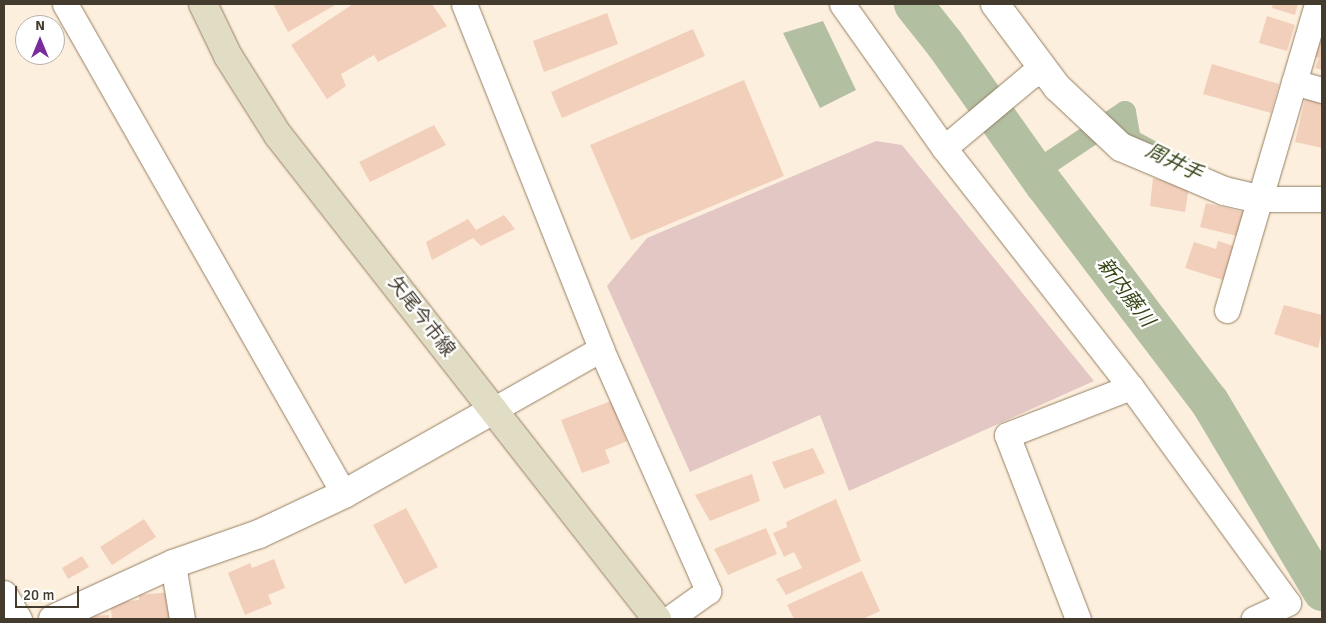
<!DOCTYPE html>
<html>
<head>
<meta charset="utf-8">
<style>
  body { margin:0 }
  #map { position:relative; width:1326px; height:623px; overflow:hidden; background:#fdefdd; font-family:Signika,"Noto Sans JP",sans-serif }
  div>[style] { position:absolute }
  .green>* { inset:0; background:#e2c7c4 }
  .water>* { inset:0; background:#b3bfa1 }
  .canal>* { height:22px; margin:-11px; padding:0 11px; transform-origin:11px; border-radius:11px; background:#b3bfa1 }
  .river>* { height:39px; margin:-19.5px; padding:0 19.5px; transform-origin:19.5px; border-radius:19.5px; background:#b3bfa1 }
  .building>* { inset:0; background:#f2cfbb }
  .roads { filter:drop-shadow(0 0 1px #937f62) drop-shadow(0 0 1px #937f62) }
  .minor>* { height:25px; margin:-12.5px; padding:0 12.5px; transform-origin:12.5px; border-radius:12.5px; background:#fff }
  .tertiary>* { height:28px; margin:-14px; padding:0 14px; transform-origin:14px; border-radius:14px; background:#fff }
  .secondary>* { height:28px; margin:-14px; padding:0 14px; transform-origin:14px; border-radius:14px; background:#e1ddc4 }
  span { translate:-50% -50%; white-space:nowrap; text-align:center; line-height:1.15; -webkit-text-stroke:4.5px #fff; paint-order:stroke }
  .street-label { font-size:19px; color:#433b2e }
  .water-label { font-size:20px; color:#374617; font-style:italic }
  .frame { position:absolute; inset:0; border:5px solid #433b2e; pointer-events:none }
  .north { position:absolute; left:15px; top:15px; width:50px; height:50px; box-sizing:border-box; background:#fff; border:1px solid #b4b1ab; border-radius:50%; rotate:0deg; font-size:14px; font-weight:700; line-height:20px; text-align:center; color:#433b2e }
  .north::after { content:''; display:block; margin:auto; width:18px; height:22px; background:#792b9c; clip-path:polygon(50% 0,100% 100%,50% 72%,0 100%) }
  .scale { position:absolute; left:15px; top:586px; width:64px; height:22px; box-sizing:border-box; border:2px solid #433b2e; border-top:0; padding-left:6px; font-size:15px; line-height:18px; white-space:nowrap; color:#433b2e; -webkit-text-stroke:4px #fff; paint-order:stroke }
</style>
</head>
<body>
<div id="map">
  <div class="green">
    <i style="clip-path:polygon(876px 141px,902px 145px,1094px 381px,849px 491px,820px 415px,690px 472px,607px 286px,647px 238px)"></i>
  </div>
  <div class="water">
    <i style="clip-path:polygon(823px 21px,856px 90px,820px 108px,783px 33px)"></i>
  </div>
  <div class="canal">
    <i style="left:1035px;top:172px;width:108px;rotate:-33.7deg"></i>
    <i style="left:1125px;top:112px;width:28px;rotate:80deg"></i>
    <i style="left:1130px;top:140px;width:26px;rotate:28deg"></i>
  </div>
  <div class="river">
    <i style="left:913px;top:4px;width:50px;rotate:51.5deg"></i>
    <i style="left:944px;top:43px;width:173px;rotate:54.7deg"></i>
    <i style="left:1044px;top:184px;width:273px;rotate:52.8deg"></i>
    <i style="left:1209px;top:401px;width:221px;rotate:59.3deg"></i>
  </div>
  <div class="building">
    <i style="clip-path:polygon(273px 4px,337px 4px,288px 32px)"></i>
    <i style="clip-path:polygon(353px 4px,432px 4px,447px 26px,378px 62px,374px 55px,341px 74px,346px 86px,327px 99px,291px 45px)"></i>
    <i style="clip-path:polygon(1273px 4px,1298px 4px,1295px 15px,1272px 8px)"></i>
    <i style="clip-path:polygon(607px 13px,618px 44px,544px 72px,533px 41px)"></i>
    <i style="clip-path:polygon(1267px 16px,1295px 25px,1287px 51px,1259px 43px)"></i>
    <i style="clip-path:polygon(693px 29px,705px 56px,562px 118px,551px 92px)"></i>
    <i style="clip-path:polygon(1322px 31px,1322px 70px,1315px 68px,1319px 58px,1313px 56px)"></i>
    <i style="clip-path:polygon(1212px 64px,1279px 84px,1271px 113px,1203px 94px)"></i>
    <i style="clip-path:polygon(744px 80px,784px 176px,631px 240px,590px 145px)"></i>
    <i style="clip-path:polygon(1305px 99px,1322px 102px,1322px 148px,1295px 142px)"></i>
    <i style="clip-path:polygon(434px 125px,446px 145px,370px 182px,359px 162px)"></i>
    <i style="clip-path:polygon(1153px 178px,1189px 188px,1185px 212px,1150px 206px)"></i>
    <i style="clip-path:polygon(1206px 203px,1243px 212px,1237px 236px,1200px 227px)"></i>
    <i style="clip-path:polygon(504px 215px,515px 229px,481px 246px,473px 238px,432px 260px,426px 242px,468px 219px,476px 230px)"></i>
    <i style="clip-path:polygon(1218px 241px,1237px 247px,1226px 281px,1185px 268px,1194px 242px,1216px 249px)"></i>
    <i style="clip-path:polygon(1284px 305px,1322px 315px,1322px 331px,1318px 348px,1274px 334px)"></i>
    <i style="clip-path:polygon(611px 401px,627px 441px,605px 450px,610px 463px,582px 473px,561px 420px)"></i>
    <i style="clip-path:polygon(813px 448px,825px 473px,784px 489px,772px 462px)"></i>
    <i style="clip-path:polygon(752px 474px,760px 501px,710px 521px,695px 495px)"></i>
    <i style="clip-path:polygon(836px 499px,861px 561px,786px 595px,776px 579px,802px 568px,794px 552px,784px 557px,773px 533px,787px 527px,786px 522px)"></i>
    <i style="clip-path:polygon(406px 508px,438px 567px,405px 584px,373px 525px)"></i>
    <i style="clip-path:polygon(144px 519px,156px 537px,112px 565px,100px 547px)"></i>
    <i style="clip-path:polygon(766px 528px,777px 554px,728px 575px,714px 549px)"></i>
    <i style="clip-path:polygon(82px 556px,89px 567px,68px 579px,62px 568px)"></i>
    <i style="clip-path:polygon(274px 559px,285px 588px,268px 595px,272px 604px,245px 615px,228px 573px,250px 563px,252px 568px)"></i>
    <i style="clip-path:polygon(862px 571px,880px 611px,863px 619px,794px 619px,787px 605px)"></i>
    <i style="clip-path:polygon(171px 592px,174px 619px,112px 619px,110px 603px,139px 600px,139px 595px)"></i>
    <i style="clip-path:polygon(109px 615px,109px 619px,91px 619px,91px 616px)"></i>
  </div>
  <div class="roads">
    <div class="minor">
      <i style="left:65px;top:4px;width:564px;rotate:60.34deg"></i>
      <i style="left:464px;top:4px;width:371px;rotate:68.3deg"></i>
      <i style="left:601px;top:349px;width:265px;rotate:66.1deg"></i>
      <i style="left:708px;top:591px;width:48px;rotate:144.3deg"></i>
      <i style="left:842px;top:4px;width:176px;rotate:54.7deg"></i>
      <i style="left:944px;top:148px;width:303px;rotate:52deg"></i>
      <i style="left:1131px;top:387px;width:267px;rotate:54deg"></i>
      <i style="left:1288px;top:603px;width:38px;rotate:155deg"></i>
      <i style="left:1294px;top:82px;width:29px;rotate:16deg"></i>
      <i style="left:944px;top:148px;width:112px;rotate:-39.9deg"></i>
      <i style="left:1030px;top:76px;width:15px;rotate:-20deg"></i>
      <i style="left:1259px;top:199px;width:63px"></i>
      <i style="left:1227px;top:310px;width:319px;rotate:-73.6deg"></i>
      <i style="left:493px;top:410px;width:124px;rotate:-29.5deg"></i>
      <i style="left:173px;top:564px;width:56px;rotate:80.7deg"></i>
      <i style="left:4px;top:593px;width:30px;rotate:60deg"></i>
      <i style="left:1078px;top:619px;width:197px;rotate:-111.1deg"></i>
      <i style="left:1007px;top:435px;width:133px;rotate:-21.2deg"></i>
    </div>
    <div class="tertiary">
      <i style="left:995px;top:4px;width:104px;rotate:53.2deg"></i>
      <i style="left:1057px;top:87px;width:88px;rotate:43.2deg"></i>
      <i style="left:1121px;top:147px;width:112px;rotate:23.1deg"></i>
      <i style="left:1224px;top:191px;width:36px;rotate:13deg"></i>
      <i style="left:53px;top:619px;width:132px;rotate:-24.6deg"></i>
      <i style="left:173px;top:564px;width:91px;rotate:-19.2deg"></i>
      <i style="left:259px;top:534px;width:94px;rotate:-25.2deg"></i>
      <i style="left:344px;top:494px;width:171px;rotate:-29.4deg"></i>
    </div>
    <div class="secondary">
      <i style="left:203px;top:4px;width:58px;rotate:64.3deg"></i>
      <i style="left:228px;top:56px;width:93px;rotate:57.7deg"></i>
      <i style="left:278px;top:135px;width:615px;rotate:51.94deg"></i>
    </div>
  </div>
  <div class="street-label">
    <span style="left:421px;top:317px;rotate:52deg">矢尾今市線</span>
  </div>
  <div class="water-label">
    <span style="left:1174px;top:162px;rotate:26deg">周井手</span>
    <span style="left:1126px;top:292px;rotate:53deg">新内藤川</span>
  </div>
  <div class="frame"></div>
  <div class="north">N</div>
  <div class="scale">20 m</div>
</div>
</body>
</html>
